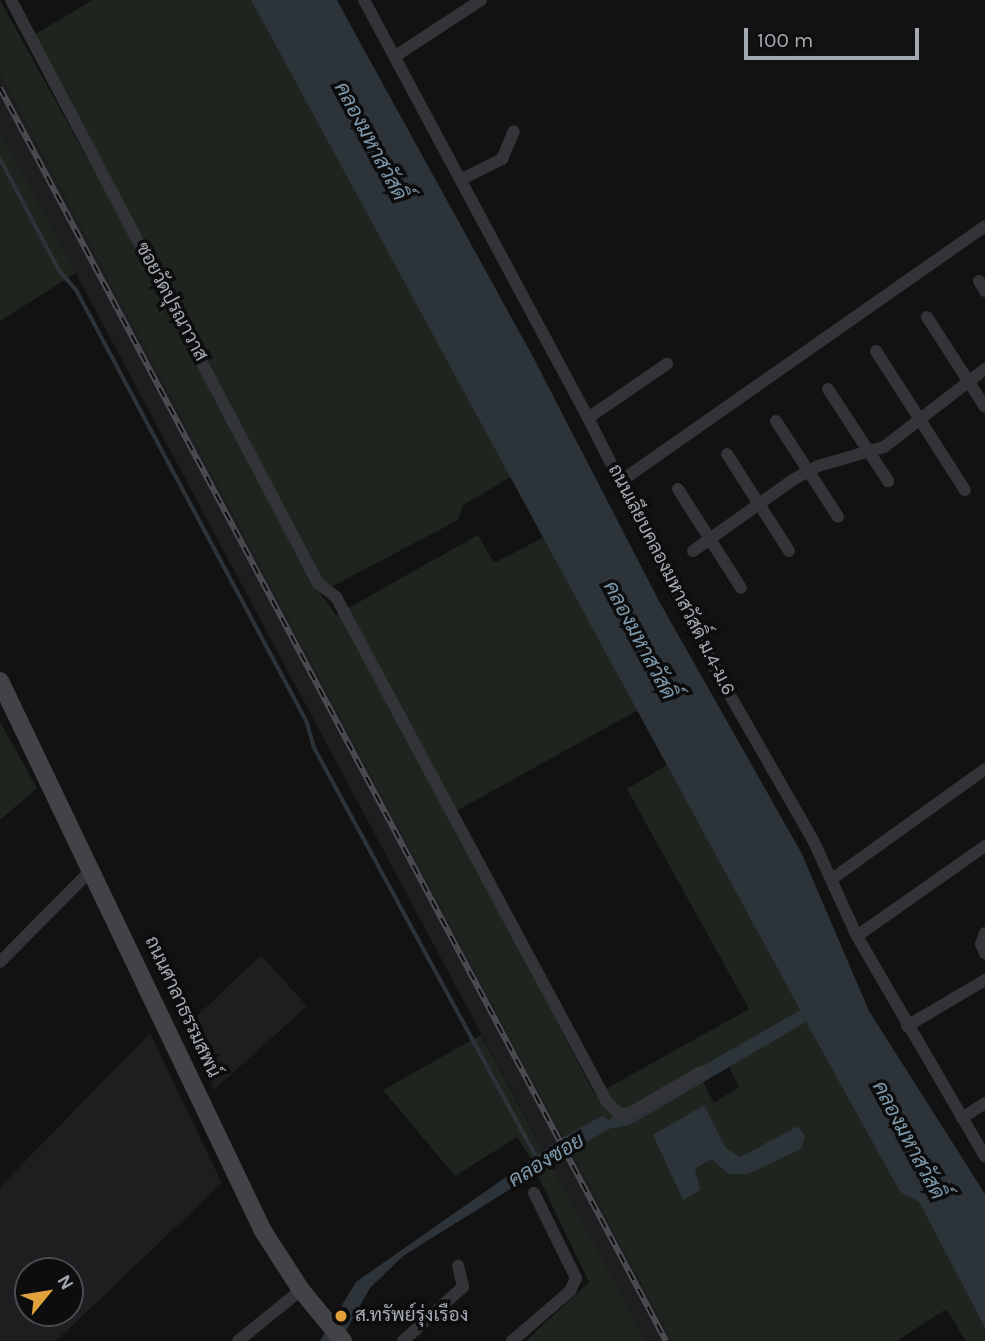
<!DOCTYPE html>
<html>
<head>
<meta charset="utf-8">
<style>
  body { margin:0 }
  #map { position:relative; width:985px; height:1341px; overflow:hidden; background:#121213; font-family:Karla,Sarabun,sans-serif }
  div>[style] { position:absolute }
  .built>* { inset:0; background:#1e1e20 }
  .green>* { inset:0; background:#1e251f }
  .water>* { inset:0; background:#2c343a }
  .stream>* { height:3.5px; margin:-1.75px; padding:0 1.75px; transform-origin:1.75px; border-radius:1.75px; background:#2c343a }
  .street>* { height:12px; margin:-6px; padding:0 6px; transform-origin:6px; border-radius:6px; background:#333437 }
  .secondary>* { height:18px; margin:-9px; padding:0 9px; transform-origin:9px; border-radius:9px; background:#414347 }
  .rail>* { height:6px; margin-top:-3px; transform-origin:0; background:repeating-linear-gradient(90deg,#0d0d0e 0 10px,#4c4e52 0 20px); box-sizing:border-box; border-block:2px solid #4c4e52 }
  .dots>* { width:19px; height:19px; translate:-50% -50%; box-sizing:border-box; border:4px solid #0d0d0e; border-radius:50% }
  span { translate:-50% -50%; white-space:nowrap; text-align:center; line-height:1.15; -webkit-text-stroke:7px #0d0d0e; paint-order:stroke }
  .street-label { font-size:19px; color:#a4a9b2 }
  .poi-label { font-size:19px; color:#a4a9b2 }
  .left { translate:0 -50%; text-align:left }
  .water-label { font-size:21px; color:#7d98ab; font-style:italic }
  .north { position:absolute; left:14px; top:1257px; width:70px; height:70px; box-sizing:border-box; background:#0d0d0e; border:2px solid #494b50; border-radius:50%; rotate:60deg; font-size:19px; font-weight:700; line-height:28px; text-align:center; color:#a4a9b2 }
  .north::after { content:''; display:block; margin:auto; width:24px; height:32px; background:#e1a13b; clip-path:polygon(50% 0,100% 100%,50% 72%,0 100%) }
  .scale { position:absolute; left:744px; top:28px; width:175px; height:32px; box-sizing:border-box; border:4px solid #a4a9b2; border-top:0; padding-left:9px; font-size:21px; line-height:24px; white-space:nowrap; color:#a4a9b2; -webkit-text-stroke:5px #0d0d0e; paint-order:stroke }
</style>
</head>
<body>
<div id="map">
  <div class="built">
    <i style="clip-path:polygon(0 74px,672px 1341px,645px 1341px,17px 163px,0 131px)"></i>
    <i style="clip-path:polygon(261px 955px,307px 1006px,214px 1090px,184px 1028px)"></i>
    <i style="clip-path:polygon(evenodd,150px 1033px,222px 1183px,56px 1341px,0 1341px,0 1187px,150px 1033px,28px 1271px,70px 1271px,70px 1313px,28px 1313px,28px 1271px)"></i>
  </div>
  <div class="green">
    <i style="clip-path:polygon(0 0,174px 316px,313px 584px,336px 615px,478px 535px,494px 563px,544px 537px,586px 613px,638px 710px,449px 815px,595px 1095px,749px 1009px,627px 789px,667px 765px,800px 1010px,608px 1121px,602px 1115px,563px 1137px,0 74px)"></i>
    <i style="clip-path:polygon(93px 0,251px 0,511px 477px,463px 505px,458px 520px,333px 586px,323px 581px,35px 34px)"></i>
    <i style="clip-path:polygon(0 131px,76px 273px,0 321px)"></i>
    <i style="clip-path:polygon(0 722px,37px 788px,0 820px)"></i>
    <i style="clip-path:polygon(evenodd,806px 1022px,900px 1192px,919px 1202px,985px 1328px,985px 1341px,966px 1341px,946px 1309px,897px 1341px,672px 1341px,571px 1151px,609px 1129px,630px 1125px,702px 1080px,714px 1103px,739px 1087px,728px 1065px,806px 1022px,704px 1106px,726px 1148px,740px 1157px,798px 1126px,805px 1136px,728px 1174px,712px 1159px,695px 1169px,704px 1106px)"></i>
    <i style="clip-path:polygon(481px 1035px,544px 1152px,532px 1160px,517px 1137px,455px 1176px,383px 1090px)"></i>
    <i style="clip-path:polygon(551px 1165px,610px 1274px,645px 1341px,526px 1341px,589px 1282px,536px 1172px)"></i>
  </div>
  <div class="water">
    <i style="clip-path:polygon(251px 0,337px 0,351px 26px,532px 355px,659px 601px,802px 854px,869px 1011px,985px 1194px,985px 1328px,919px 1202px,900px 1192px,806px 1022px,630px 1125px,609px 1129px,571px 1151px,403px 1256px,370px 1288px,340px 1341px,320px 1341px,356px 1282px,563px 1137px,603px 1115px,608px 1120px,800px 1010px)"></i>
    <i style="clip-path:polygon(704px 1105px,726px 1148px,740px 1157px,798px 1126px,805px 1136px,801px 1149px,748px 1174px,728px 1174px,712px 1159px,695px 1169px,700px 1190px,683px 1200px,653px 1135px)"></i>
  </div>
  <div class="stream">
    <i style="left:0;top:158px;width:127px;rotate:62.2deg"></i>
    <i style="left:59px;top:270px;width:28px;rotate:49deg"></i>
    <i style="left:77px;top:291px;width:489px;rotate:61.9deg"></i>
    <i style="left:307px;top:722px;width:26px;rotate:74deg"></i>
    <i style="left:314px;top:747px;width:470px;rotate:61.5deg"></i>
  </div>
  <div class="street">
    <i style="left:11px;top:0;width:659px;rotate:62.23deg"></i>
    <i style="left:318px;top:583px;width:23px;rotate:38deg"></i>
    <i style="left:336px;top:597px;width:573px;rotate:61.78deg"></i>
    <i style="left:607px;top:1102px;width:17px;rotate:45deg"></i>
    <i style="left:619px;top:1114px;width:11px;rotate:-5deg"></i>
    <i style="left:630px;top:1113px;width:82px;rotate:-30deg"></i>
    <i style="left:364px;top:0;width:474px;rotate:61.8deg"></i>
    <i style="left:588px;top:418px;width:289px;rotate:63.1deg"></i>
    <i style="left:719px;top:676px;width:189px;rotate:60.2deg"></i>
    <i style="left:813px;top:840px;width:106px;rotate:65.4deg"></i>
    <i style="left:857px;top:936px;width:255px;rotate:59.9deg"></i>
    <i style="left:397px;top:55px;width:100px;rotate:-33.2deg"></i>
    <i style="left:462px;top:179px;width:45px;rotate:-26.6deg"></i>
    <i style="left:502px;top:159px;width:30px;rotate:-67deg"></i>
    <i style="left:979px;top:281px;width:12px;rotate:59deg"></i>
    <i style="left:927px;top:317px;width:107px;rotate:57.2deg"></i>
    <i style="left:876px;top:351px;width:165px;rotate:57.4deg"></i>
    <i style="left:828px;top:389px;width:110px;rotate:56.9deg"></i>
    <i style="left:588px;top:418px;width:96px;rotate:-34.4deg"></i>
    <i style="left:776px;top:421px;width:114px;rotate:57.1deg"></i>
    <i style="left:727px;top:454px;width:115px;rotate:57.4deg"></i>
    <i style="left:621px;top:481px;width:444px;rotate:-35deg"></i>
    <i style="left:678px;top:489px;width:117px;rotate:57.5deg"></i>
    <i style="left:693px;top:551px;width:124px;rotate:-35.5deg"></i>
    <i style="left:794px;top:479px;width:27px;rotate:-28deg"></i>
    <i style="left:818px;top:466px;width:69px;rotate:-16.1deg"></i>
    <i style="left:884px;top:447px;width:128px;rotate:-37.7deg"></i>
    <i style="left:832px;top:879px;width:188px;rotate:-35.7deg"></i>
    <i style="left:985px;top:933px;width:12px;rotate:110deg"></i>
    <i style="left:981px;top:944px;width:10px;rotate:66deg"></i>
    <i style="left:857px;top:936px;width:156px;rotate:-35.1deg"></i>
    <i style="left:0;top:962px;width:132px;rotate:-45.3deg"></i>
    <i style="left:907px;top:1026px;width:91px;rotate:-30.5deg"></i>
    <i style="left:962px;top:1118px;width:27px;rotate:-33deg"></i>
    <i style="left:238px;top:1341px;width:81px;rotate:-39deg"></i>
    <i style="left:403px;top:1341px;width:81px;rotate:-42deg"></i>
    <i style="left:463px;top:1287px;width:22px;rotate:-103deg"></i>
    <i style="left:512px;top:1341px;width:77px;rotate:-40.8deg"></i>
    <i style="left:570px;top:1291px;width:14px;rotate:-65deg"></i>
    <i style="left:576px;top:1278px;width:95px;rotate:-116.3deg"></i>
  </div>
  <div class="secondary">
    <i style="left:0;top:681px;width:610px;rotate:64.44deg"></i>
    <i style="left:263px;top:1231px;width:70px;rotate:57.2deg"></i>
    <i style="left:301px;top:1290px;width:66px;rotate:50.5deg"></i>
  </div>
  <div class="rail">
    <i style="left:0;top:88px;width:1419px;rotate:62.01deg"></i>
  </div>
  <div class="dots">
    <i style="left:341px;top:1316px;background:#e1a13b"></i>
  </div>
  <div class="street-label">
    <span style="left:171px;top:302px;rotate:62deg">ซอยวัดปุรณาวาส</span>
    <span style="left:671px;top:580px;rotate:63deg">ถนนเลียบคลองมหาสวัสดิ์ ม.4-ม.6</span>
    <span style="left:182px;top:1007px;rotate:65deg">ถนนศาลาธรรมสพน์</span>
  </div>
  <div class="poi-label">
    <span class="left" style="left:355px;top:1316px">ส.ทรัพย์รุ่งเรือง</span>
  </div>
  <div class="water-label">
    <span style="left:371px;top:141px;rotate:62deg">คลองมหาสวัสดิ์</span>
    <span style="left:640px;top:640px;rotate:62deg">คลองมหาสวัสดิ์</span>
    <span style="left:909px;top:1140px;rotate:62deg">คลองมหาสวัสดิ์</span>
    <span style="left:546px;top:1160px;rotate:-31deg">คลองซอย</span>
  </div>
  <div class="north">N</div>
  <div class="scale">100 m</div>
</div>
</body>
</html>
